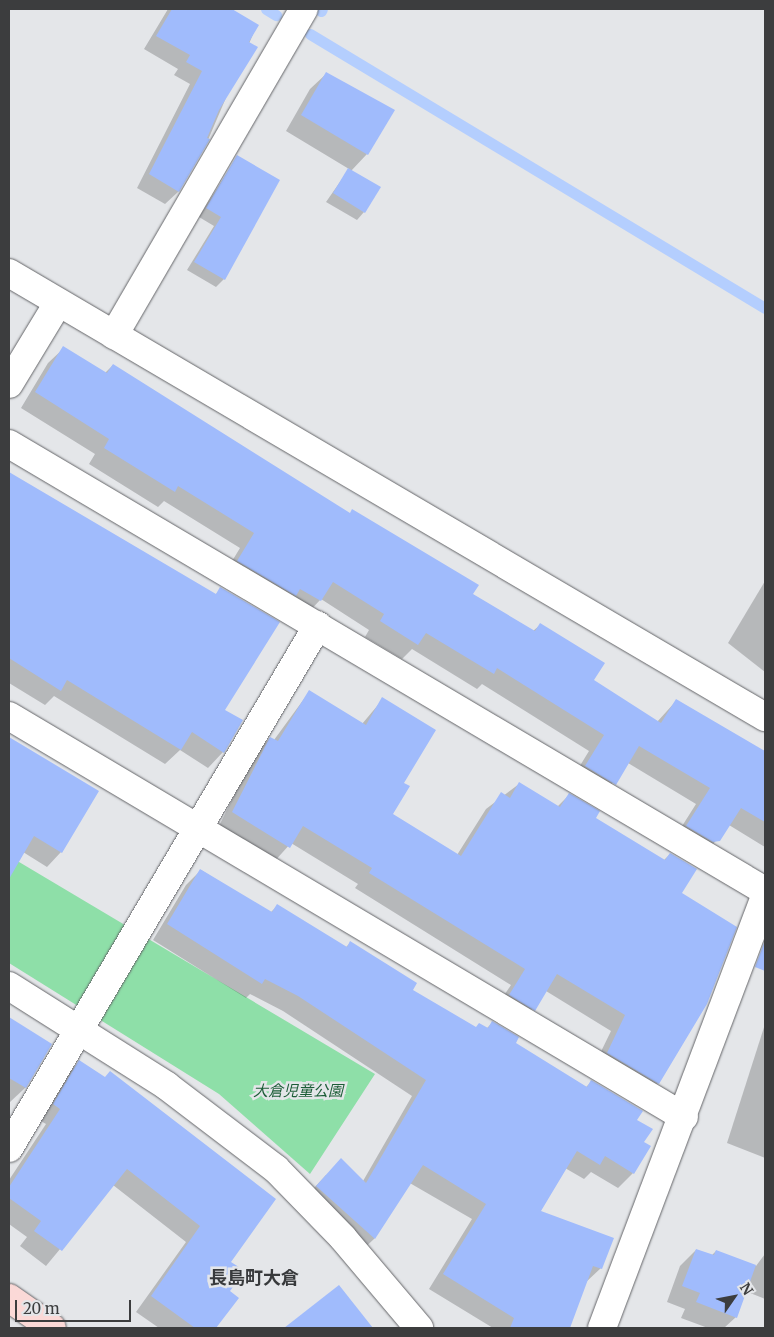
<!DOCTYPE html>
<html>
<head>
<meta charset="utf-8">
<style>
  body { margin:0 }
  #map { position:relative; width:774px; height:1337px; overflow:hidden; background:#e4e6e9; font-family:Merriweather,"Noto Sans JP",serif }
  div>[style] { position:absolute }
  .green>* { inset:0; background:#8edfa8 }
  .shadow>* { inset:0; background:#0003 }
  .stream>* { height:11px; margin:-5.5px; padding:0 5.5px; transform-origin:5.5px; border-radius:5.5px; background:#b4cefe }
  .building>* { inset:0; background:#a0bbfc }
  .roads { filter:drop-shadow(0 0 1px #646568) drop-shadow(0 0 1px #646568) }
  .street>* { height:28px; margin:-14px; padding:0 14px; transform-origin:14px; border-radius:14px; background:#fff }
  .secondary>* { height:28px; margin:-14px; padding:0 14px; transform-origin:14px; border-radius:14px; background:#fbd9d7 }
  span { translate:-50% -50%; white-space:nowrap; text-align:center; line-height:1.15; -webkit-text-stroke:5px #e4e6e9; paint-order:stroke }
  .park-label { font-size:15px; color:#1c5d37; font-style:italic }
  .quarter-label { font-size:18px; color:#383a3c; font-weight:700 }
  .frame { position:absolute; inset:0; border:10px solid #3c3d3e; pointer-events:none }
  .north { position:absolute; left:709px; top:1272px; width:50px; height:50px; -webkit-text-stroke:4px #e4e6e9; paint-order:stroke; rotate:57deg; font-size:14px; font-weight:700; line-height:20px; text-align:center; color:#3c3d3e }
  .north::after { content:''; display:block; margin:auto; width:18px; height:22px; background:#3c3d3e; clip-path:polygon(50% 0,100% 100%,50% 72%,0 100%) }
  .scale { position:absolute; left:15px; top:1300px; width:116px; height:22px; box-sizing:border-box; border:2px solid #3c3d3e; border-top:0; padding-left:6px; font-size:15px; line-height:18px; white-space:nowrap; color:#3c3d3e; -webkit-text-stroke:4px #e4e6e9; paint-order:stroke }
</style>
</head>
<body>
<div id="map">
  <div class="green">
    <i style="clip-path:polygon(9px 856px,375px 1074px,310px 1174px,219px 1094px,9px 963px)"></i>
  </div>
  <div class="shadow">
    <i style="clip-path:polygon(168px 9px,229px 9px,257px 25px,208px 140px,178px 192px,165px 204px,137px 188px,190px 84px,174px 75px,178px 69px,144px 49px)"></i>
    <i style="clip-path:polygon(326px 74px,367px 154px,351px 171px,364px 212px,357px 220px,326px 202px,349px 169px,286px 131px,310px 89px)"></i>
    <i style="clip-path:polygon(237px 157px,224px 279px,216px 287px,187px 270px,214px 226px,199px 217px)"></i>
    <i style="clip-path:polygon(64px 348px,105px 373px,113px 365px,472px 594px,533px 631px,540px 625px,592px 681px,657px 722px,676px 701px,765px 753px,765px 847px,729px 825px,703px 856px,672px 842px,696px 804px,628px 763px,600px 799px,570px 782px,589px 751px,482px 684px,477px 689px,412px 649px,402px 659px,365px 637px,369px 630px,321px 599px,305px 616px,223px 576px,240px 548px,164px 501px,158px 507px,89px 464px,95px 454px,21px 408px,48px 363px)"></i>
    <i style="clip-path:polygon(18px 479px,215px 595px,221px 589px,223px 752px,208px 768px,180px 750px,165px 764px,54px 696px,45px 705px,9px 683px,9px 488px)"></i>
    <i style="clip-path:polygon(765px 581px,765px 672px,728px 643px)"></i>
    <i style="clip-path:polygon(309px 692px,362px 724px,383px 699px,403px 783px,391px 815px,457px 855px,486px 809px,519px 784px,557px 807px,569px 795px,594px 819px,663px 861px,670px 854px,680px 893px,658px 1083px,643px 1098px,593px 1068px,611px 1031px,546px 991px,519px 1025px,494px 1010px,511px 985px,355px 888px,358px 884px,291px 843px,273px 863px,218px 828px,255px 753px,270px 738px,274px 740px)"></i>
    <i style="clip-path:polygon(9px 739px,97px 791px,61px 852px,47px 867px,23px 852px,9px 864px)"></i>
    <i style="clip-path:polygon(201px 870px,270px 913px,277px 906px,345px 948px,350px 943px,411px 990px,475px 1028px,486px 1029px,492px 1023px,514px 1044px,586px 1087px,591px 1082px,636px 1120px,643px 1143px,633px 1173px,618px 1188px,591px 1172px,584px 1179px,565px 1168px,539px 1211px,601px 1268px,585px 1283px,568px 1328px,493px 1328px,429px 1289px,472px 1219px,408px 1182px,374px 1239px,359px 1253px,302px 1201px,326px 1175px,363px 1181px,412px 1096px,283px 1011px,250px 994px,246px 998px,153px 940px,186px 885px)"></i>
    <i style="clip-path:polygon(9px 1020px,51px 1044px,25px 1088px,9px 1103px)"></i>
    <i style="clip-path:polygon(765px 1024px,765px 1158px,727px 1143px)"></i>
    <i style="clip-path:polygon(79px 1062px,229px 1262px,228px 1291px,237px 1298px,215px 1328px,159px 1328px,136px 1312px,186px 1242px,113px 1185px,46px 1266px,20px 1246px,27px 1237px,9px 1224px,9px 1180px,46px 1124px,39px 1120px,64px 1077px)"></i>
    <i style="clip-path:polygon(696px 1250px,711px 1256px,716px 1251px,756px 1266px,765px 1254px,765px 1299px,745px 1291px,736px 1317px,724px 1328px,708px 1328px,681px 1318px,685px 1309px,667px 1302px,680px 1266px)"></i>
    <i style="clip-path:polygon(339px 1286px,372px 1328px,286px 1328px)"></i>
  </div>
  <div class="stream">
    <i style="left:266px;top:9px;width:12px;rotate:31deg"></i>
    <i style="left:321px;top:11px;width:2px;rotate:-63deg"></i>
    <i style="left:310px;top:34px;width:531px;rotate:31.06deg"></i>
  </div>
  <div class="building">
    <i style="clip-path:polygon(172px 9px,232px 9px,259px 25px,249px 42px,258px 47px,219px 110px,207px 138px,210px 139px,179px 192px,149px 174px,202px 71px,186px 62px,190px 55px,156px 36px)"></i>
    <i style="clip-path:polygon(326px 72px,395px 110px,368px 155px,301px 115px)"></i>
    <i style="clip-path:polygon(237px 155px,280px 180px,225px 280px,194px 262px,221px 217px,206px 208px)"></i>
    <i style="clip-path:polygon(348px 168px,381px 187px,365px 213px,333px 193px)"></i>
    <i style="clip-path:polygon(63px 346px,107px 373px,113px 364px,350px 513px,352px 509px,479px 585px,473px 594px,535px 631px,540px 623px,605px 663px,594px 680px,661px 723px,676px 699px,765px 751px,765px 822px,741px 808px,720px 841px,713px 842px,686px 826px,710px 788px,639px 746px,616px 785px,585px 766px,604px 735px,497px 668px,494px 674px,426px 633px,418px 645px,380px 621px,384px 614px,333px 582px,321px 601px,300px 589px,296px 596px,237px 561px,254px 533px,178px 486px,175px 492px,104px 448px,109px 439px,35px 392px)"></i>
    <i style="clip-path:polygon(9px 472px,216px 594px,220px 587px,280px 622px,225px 710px,243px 720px,224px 753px,192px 732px,181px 750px,67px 680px,61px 691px,9px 658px)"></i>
    <i style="clip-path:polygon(309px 690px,366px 725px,382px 697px,436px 730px,404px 783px,410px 786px,393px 814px,461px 856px,501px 792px,510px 798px,519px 782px,560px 807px,569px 793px,600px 811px,596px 818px,665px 860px,670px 853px,697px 869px,682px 893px,737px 927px,707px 1004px,659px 1084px,607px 1053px,625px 1015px,557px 974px,535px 1011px,509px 995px,525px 969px,369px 873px,372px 868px,303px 826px,290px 848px,232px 812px,270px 737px,278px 741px)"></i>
    <i style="clip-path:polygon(9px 737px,99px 791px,62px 853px,34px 836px,9px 879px)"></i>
    <i style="clip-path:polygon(200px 869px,272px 912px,277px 904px,347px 947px,350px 941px,417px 983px,413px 990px,476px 1027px,479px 1023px,488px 1028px,492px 1021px,519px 1037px,516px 1043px,587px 1087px,591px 1080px,643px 1111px,637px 1120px,653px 1129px,644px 1142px,651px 1146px,634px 1174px,605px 1156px,600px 1165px,577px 1151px,541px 1211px,614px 1238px,602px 1269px,593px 1266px,570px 1328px,510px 1328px,514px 1318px,443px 1274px,486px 1204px,423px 1165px,375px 1239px,316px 1186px,341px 1158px,366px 1183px,426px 1080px,298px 996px,265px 979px,262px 984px,167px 924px)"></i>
    <i style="clip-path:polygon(764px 943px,765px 944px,765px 971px,755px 967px)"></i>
    <i style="clip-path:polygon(9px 1017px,52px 1044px,26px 1088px,9px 1078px)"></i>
    <i style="clip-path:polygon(79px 1060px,105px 1077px,110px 1071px,276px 1199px,231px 1262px,245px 1271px,230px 1291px,239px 1298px,216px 1328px,195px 1328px,151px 1296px,200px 1226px,127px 1169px,62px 1251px,34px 1231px,41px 1221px,9px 1198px,9px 1187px,60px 1109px,53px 1104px)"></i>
    <i style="clip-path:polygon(696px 1249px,714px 1255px,716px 1250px,756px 1265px,737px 1318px,696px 1302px,700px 1293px,682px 1286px)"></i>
    <i style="clip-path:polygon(339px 1285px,373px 1328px,284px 1328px)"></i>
  </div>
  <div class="roads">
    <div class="street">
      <i style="left:9px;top:273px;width:877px;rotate:30.43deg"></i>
      <i style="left:114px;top:335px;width:377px;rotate:-59.8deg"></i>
      <i style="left:9px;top:384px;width:95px;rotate:-58.8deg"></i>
      <i style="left:9px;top:444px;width:878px;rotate:30.59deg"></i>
      <i style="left:9px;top:716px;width:785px;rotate:30.71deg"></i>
      <i style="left:9px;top:986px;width:187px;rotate:32.3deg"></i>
      <i style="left:167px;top:1086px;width:137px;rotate:37.3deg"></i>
      <i style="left:276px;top:1169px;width:96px;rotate:45.8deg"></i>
      <i style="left:343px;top:1238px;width:118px;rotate:49.8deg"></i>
      <i style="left:9px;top:1148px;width:607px;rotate:-59.42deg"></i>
      <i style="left:602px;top:1328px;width:462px;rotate:-69.3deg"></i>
    </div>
    <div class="secondary">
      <i style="left:9px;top:1298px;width:52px;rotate:34.9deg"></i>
    </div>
  </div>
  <div class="park-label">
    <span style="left:298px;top:1091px">大倉児童公園</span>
  </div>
  <div class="quarter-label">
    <span style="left:254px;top:1278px">長島町大倉</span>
  </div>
  <div class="frame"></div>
  <div class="north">N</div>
  <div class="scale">20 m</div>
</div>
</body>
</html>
